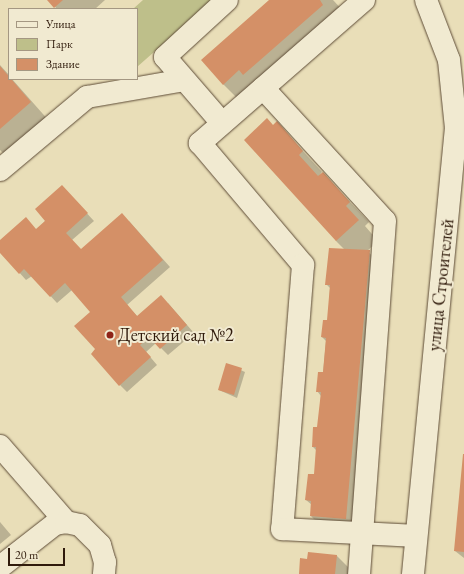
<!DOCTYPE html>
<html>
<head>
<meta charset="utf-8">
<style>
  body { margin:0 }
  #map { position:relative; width:464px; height:574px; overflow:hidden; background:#e9deb8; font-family:"EB Garamond",serif }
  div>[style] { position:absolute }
  .green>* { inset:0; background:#bebf8a }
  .shadow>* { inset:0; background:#0003 }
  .building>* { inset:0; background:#d49067 }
  .roads { filter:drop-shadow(0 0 1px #5e4c37) drop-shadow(0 0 1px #5e4c37) }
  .minor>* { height:22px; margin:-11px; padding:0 11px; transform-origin:11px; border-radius:11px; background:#f1ead1 }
  .dots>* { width:11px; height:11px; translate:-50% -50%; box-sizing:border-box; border:2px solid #f1ead1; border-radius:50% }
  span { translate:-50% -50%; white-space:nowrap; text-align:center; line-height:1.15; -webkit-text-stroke:4px #f1ead1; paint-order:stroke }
  .street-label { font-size:18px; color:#301b0c }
  .poi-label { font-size:18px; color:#301b0c }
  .left { translate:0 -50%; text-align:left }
  .legend { position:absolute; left:8px; top:8px; width:130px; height:72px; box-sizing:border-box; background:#f1ead1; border:1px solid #a49782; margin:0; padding:5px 7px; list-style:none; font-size:12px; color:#301b0c }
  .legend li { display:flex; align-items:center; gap:8px; height:20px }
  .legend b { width:20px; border:1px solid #a49782 }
  .scale { position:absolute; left:8px; top:548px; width:57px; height:18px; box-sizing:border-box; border:2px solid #301b0c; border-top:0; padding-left:5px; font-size:12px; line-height:14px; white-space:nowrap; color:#301b0c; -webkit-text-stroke:3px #f1ead1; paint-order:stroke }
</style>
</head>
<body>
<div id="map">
  <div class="green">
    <i style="clip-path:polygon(143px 0,213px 0,137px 67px,137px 9px,133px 9px)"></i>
  </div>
  <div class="shadow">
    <i style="clip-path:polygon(49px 0,105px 0,95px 9px,57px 9px)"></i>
    <i style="clip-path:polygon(270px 0,333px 0,346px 14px,243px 104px,223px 84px)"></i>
    <i style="clip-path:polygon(0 65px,9px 75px,9px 79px,12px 79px,50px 122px,9px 159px,0 150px)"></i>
    <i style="clip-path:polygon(277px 123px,322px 172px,319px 176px,323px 174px,369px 222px,365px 226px,378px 241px,367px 251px,388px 270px,364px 538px,329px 535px,311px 516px,312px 505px,306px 500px,315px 475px,317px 451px,313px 447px,318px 428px,321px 396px,317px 391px,323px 373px,326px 341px,322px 337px,328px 321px,330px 288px,326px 284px,345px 250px,336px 241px)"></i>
    <i style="clip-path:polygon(69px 194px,94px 221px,72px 240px,81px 250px,129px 221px,170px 267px,127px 305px,138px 317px,168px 303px,194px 333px,168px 355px,156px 343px,146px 352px,157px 365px,127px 392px,120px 385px,92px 312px,72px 290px,57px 303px,32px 276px,26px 280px,0 251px,0 242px,37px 230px)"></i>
    <i style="clip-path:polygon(227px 364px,245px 372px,237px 398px,219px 390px)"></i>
    <i style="clip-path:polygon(464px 454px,464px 558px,455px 551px)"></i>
    <i style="clip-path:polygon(0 522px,11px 535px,0 544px)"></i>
    <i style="clip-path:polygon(336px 555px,349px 568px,349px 574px,300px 574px,308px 560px)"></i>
  </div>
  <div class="building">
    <i style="clip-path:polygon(47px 0,63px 0,54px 8px)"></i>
    <i style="clip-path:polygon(269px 0,320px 0,323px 5px,243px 75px,239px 70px,223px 85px,201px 60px)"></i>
    <i style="clip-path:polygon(0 66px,31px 102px,0 129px)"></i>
    <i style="clip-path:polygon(267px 118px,273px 125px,277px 121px,303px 151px,299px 155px,318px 176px,323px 172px,350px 202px,346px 206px,359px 220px,336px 241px,244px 140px)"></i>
    <i style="clip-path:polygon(62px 185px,88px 213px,66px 233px,81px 249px,122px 213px,163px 260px,121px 297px,137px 316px,161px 295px,187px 325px,160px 349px,149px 337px,140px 345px,151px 357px,119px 386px,91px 354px,95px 349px,74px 326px,90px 312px,65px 283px,50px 297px,24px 269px,19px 274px,0 253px,0 240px,26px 217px,36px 229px,45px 221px,35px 209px)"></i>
    <i style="clip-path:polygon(329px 248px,370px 250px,346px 519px,310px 516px,311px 501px,305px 500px,308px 474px,314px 474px,316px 447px,312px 447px,313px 427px,317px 427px,321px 392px,316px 392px,318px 372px,323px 372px,326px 338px,321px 337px,323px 320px,327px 320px,330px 285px,325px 285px)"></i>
    <i style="clip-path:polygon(226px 363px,242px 368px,234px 395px,218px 390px)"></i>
    <i style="clip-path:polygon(463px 454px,464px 454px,464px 552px,454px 551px)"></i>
    <i style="clip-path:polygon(308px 552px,337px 555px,335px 574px,299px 574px,300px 558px,307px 559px)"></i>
  </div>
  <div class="roads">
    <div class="minor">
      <i style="left:364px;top:0;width:218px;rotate:138.9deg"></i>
      <i style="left:200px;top:143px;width:160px;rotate:49.8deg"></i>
      <i style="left:303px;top:265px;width:265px;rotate:94.5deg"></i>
      <i style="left:282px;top:529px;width:134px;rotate:3deg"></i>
      <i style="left:263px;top:88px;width:180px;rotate:47.5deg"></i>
      <i style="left:385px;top:221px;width:354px;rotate:94.2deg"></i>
      <i style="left:222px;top:123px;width:87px;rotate:-130.8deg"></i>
      <i style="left:165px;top:57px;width:84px;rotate:-42.6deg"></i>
      <i style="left:0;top:170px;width:114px;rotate:-40deg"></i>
      <i style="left:87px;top:97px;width:98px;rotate:-9.9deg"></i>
      <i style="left:0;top:446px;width:101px;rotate:49deg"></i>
      <i style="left:0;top:567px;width:70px;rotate:-38deg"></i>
      <i style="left:55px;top:524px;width:11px;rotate:-10deg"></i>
      <i style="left:66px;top:522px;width:14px;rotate:12deg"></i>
      <i style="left:80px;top:525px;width:28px;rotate:45deg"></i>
      <i style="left:100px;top:545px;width:18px;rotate:74deg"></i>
      <i style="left:105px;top:562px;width:12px;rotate:95deg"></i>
      <i style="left:413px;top:574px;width:448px;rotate:-84.5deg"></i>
      <i style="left:456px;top:128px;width:68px;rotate:-95.9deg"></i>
      <i style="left:449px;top:60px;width:64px;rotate:-111deg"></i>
    </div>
  </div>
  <div class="dots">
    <i style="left:110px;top:335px;background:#8f2418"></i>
  </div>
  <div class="street-label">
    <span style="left:441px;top:285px;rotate:-84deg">улица Строителей</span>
  </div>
  <div class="poi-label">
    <span class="left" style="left:118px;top:335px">Детский сад №2</span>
  </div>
  <ul class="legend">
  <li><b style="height:5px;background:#f1ead1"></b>Улица</li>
  <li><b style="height:11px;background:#bebf8a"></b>Парк</li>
  <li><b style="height:11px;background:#d49067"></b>Здание</li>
  </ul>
  <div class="scale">20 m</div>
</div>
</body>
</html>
